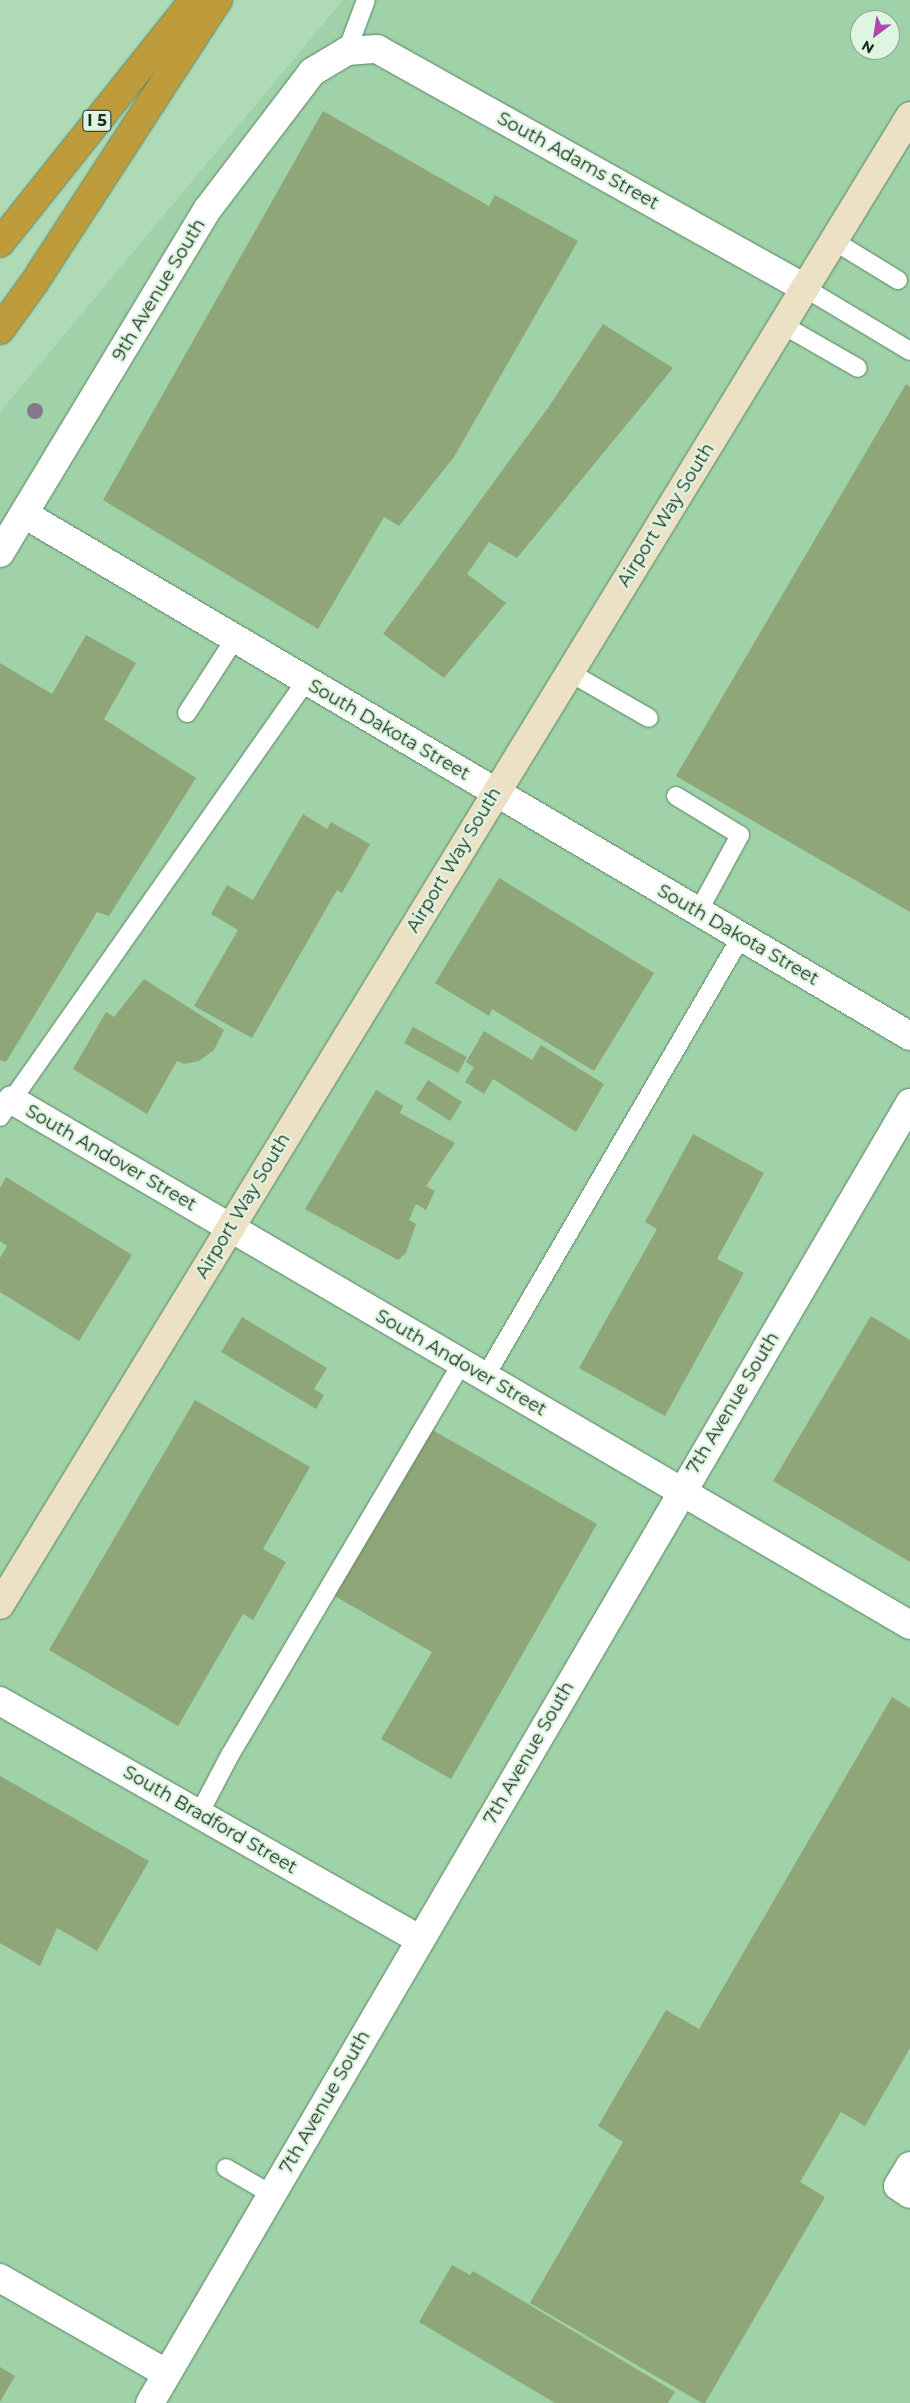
<!DOCTYPE html>
<html>
<head>
<meta charset="utf-8">
<style>
  body { margin:0 }
  #map { position:relative; width:910px; height:2403px; overflow:hidden; background:#aedab5; font-family:Montserrat,sans-serif }
  div>[style] { position:absolute }
  .built>* { inset:0; background:#9fd2a8 }
  .building>* { inset:0; background:#8fa678 }
  .roads { filter:drop-shadow(0 0 1px #5a8361) drop-shadow(0 0 1px #5a8361) }
  .service>* { height:18px; margin:-9px; padding:0 9px; transform-origin:9px; border-radius:9px; background:#fff }
  .minor>* { height:28px; margin:-14px; padding:0 14px; transform-origin:14px; border-radius:14px; background:#fff }
  .secondary>* { height:28px; margin:-14px; padding:0 14px; transform-origin:14px; border-radius:14px; background:#ece1c4 }
  .motorway>* { height:28px; margin:-14px; padding:0 14px; transform-origin:14px; border-radius:14px; background:#be9c3c }
  .trees>* { width:16px; height:16px; margin:-8px; border-radius:50%; background:#88768a }
  span { translate:-50% -50%; white-space:nowrap; text-align:center; line-height:1.15; -webkit-text-stroke:4.5px #def5e1; paint-order:stroke }
  .shield-label span { padding:1px 4px; background:#def5e1; border:1px solid; border-radius:4px; -webkit-text-stroke-width:0 }
  .shield-label { font-size:16px; color:#1a2c1d; font-weight:700 }
  .street-label { font-size:18px; color:#1a2c1d }
  .north { position:absolute; left:850px; top:10px; width:50px; height:50px; box-sizing:border-box; background:#def5e1; border:1px solid #90a593; border-radius:50%; rotate:211deg; font-size:14px; font-weight:700; line-height:20px; text-align:center; color:#1a2c1d }
  .north::after { content:''; display:block; margin:auto; width:18px; height:22px; background:#b048ab; clip-path:polygon(50% 0,100% 100%,50% 72%,0 100%) }
</style>
</head>
<body>
<div id="map">
  <div class="built">
    <i style="clip-path:polygon(evenodd,343px 0,910px 0,910px 2403px,0 2403px,0 412px,343px 0,860px 20px,890px 20px,890px 50px,860px 50px,860px 20px)"></i>
  </div>
  <div class="building">
    <i style="clip-path:polygon(323px 111px,489px 206px,495px 195px,578px 241px,454px 457px,399px 526px,384px 517px,318px 629px,103px 500px)"></i>
    <i style="clip-path:polygon(603px 324px,673px 368px,517px 558px,489px 542px,467px 574px,506px 603px,444px 678px,383px 634px,550px 405px)"></i>
    <i style="clip-path:polygon(906px 384px,910px 387px,910px 912px,676px 776px)"></i>
    <i style="clip-path:polygon(86px 635px,136px 663px,104px 719px,196px 778px,109px 916px,97px 912px,6px 1062px,0 1060px,0 663px,52px 694px)"></i>
    <i style="clip-path:polygon(303px 814px,327px 829px,331px 822px,370px 844px,342px 893px,337px 890px,252px 1038px,194px 1006px,238px 930px,211px 914px,227px 885px,253px 900px)"></i>
    <i style="clip-path:polygon(499px 878px,654px 973px,594px 1071px,492px 1009px,489px 1016px,435px 983px)"></i>
    <i style="clip-path:polygon(144px 979px,224px 1030px,214px 1050px,199px 1061px,184px 1064px,177px 1061px,147px 1114px,73px 1069px,106px 1012px,114px 1017px)"></i>
    <i style="clip-path:polygon(413px 1027px,467px 1057px,458px 1073px,404px 1043px)"></i>
    <i style="clip-path:polygon(484px 1031px,532px 1060px,541px 1045px,604px 1084px,576px 1132px,493px 1079px,484px 1094px,465px 1082px,474px 1067px,466px 1062px)"></i>
    <i style="clip-path:polygon(428px 1080px,462px 1102px,450px 1121px,416px 1099px)"></i>
    <i style="clip-path:polygon(376px 1090px,403px 1106px,400px 1113px,455px 1143px,426px 1186px,435px 1191px,426px 1210px,416px 1204px,409px 1220px,416px 1224px,406px 1253px,398px 1260px,305px 1209px)"></i>
    <i style="clip-path:polygon(693px 1134px,764px 1173px,717px 1259px,744px 1273px,665px 1416px,579px 1368px,657px 1229px,645px 1222px)"></i>
    <i style="clip-path:polygon(6px 1177px,132px 1255px,79px 1341px,0 1292px,0 1258px,7px 1246px,0 1241px,0 1188px)"></i>
    <i style="clip-path:polygon(871px 1316px,910px 1340px,910px 1562px,773px 1481px)"></i>
    <i style="clip-path:polygon(242px 1317px,327px 1368px,314px 1389px,324px 1395px,316px 1409px,221px 1352px)"></i>
    <i style="clip-path:polygon(195px 1400px,310px 1467px,263px 1549px,286px 1562px,253px 1620px,243px 1614px,178px 1726px,49px 1650px)"></i>
    <i style="clip-path:polygon(429px 1428px,597px 1524px,451px 1779px,381px 1739px,432px 1652px,333px 1595px)"></i>
    <i style="clip-path:polygon(892px 1697px,910px 1708px,910px 2048px,865px 2126px,841px 2112px,800px 2182px,825px 2197px,705px 2403px,702px 2403px,530px 2303px,623px 2142px,598px 2126px,666px 2010px,699px 2029px)"></i>
    <i style="clip-path:polygon(0 1776px,149px 1861px,97px 1951px,57px 1928px,40px 1966px,0 1943px)"></i>
    <i style="clip-path:polygon(452px 2265px,470px 2275px,473px 2271px,675px 2392px,668px 2403px,555px 2403px,419px 2322px)"></i>
    <i style="clip-path:polygon(0 2367px,15px 2376px,0 2402px)"></i>
  </div>
  <div class="roads">
    <div class="service">
      <i style="left:347px;top:51px;width:54px;rotate:-69.6deg"></i>
      <i style="left:834px;top:241px;width:75px;rotate:31.4deg"></i>
      <i style="left:805px;top:288px;width:122px;rotate:31deg"></i>
      <i style="left:783px;top:325px;width:86px;rotate:29.8deg"></i>
      <i style="left:569px;top:672px;width:92px;rotate:29.9deg"></i>
      <i style="left:187px;top:713px;width:87px;rotate:-57.2deg"></i>
      <i style="left:676px;top:796px;width:75px;rotate:31.4deg"></i>
      <i style="left:740px;top:835px;width:88px;rotate:118.6deg"></i>
      <i style="left:0;top:1117px;width:533px;rotate:-54.94deg"></i>
      <i style="left:485px;top:1377px;width:509px;rotate:-59.81deg"></i>
      <i style="left:199px;top:1814px;width:67px;rotate:-62.3deg"></i>
      <i style="left:230px;top:1755px;width:456px;rotate:-59.4deg"></i>
      <i style="left:226px;top:2168px;width:52px;rotate:30deg"></i>
    </div>
    <div class="minor">
      <i style="left:24px;top:514px;width:1028px;rotate:30.51deg"></i>
      <i style="left:0;top:553px;width:401px;rotate:-58.9deg"></i>
      <i style="left:207px;top:210px;width:173px;rotate:-52.7deg"></i>
      <i style="left:312px;top:72px;width:41px;rotate:-31deg"></i>
      <i style="left:347px;top:51px;width:30px;rotate:-4deg"></i>
      <i style="left:377px;top:49px;width:490px;rotate:29.2deg"></i>
      <i style="left:12px;top:1100px;width:1040px;rotate:30.31deg"></i>
      <i style="left:0;top:1701px;width:483px;rotate:29.6deg"></i>
      <i style="left:910px;top:2166px;width:23px;rotate:121deg"></i>
      <i style="left:898px;top:2186px;width:14px;rotate:34deg"></i>
      <i style="left:0;top:2278px;width:191px;rotate:29.8deg"></i>
      <i style="left:150px;top:2403px;width:1506px;rotate:-59.69deg"></i>
    </div>
    <div class="secondary">
      <i style="left:0;top:1605px;width:1745px;rotate:-58.57deg"></i>
    </div>
    <div class="motorway">
      <i style="left:0;top:243px;width:311px;rotate:-51.4deg"></i>
      <i style="left:0;top:330px;width:58px;rotate:-54.1deg"></i>
      <i style="left:34px;top:283px;width:338px;rotate:-57deg"></i>
    </div>
  </div>
  <div class="trees">
    <i style="left:35px;top:411px"></i>
  </div>
  <div class="shield-label">
    <span style="left:97px;top:121px">I 5</span>
  </div>
  <div class="street-label">
    <span style="left:578px;top:161px;rotate:29deg">South Adams Street</span>
    <span style="left:159px;top:290px;rotate:-59deg">9th Avenue South</span>
    <span style="left:666px;top:515px;rotate:-58deg">Airport Way South</span>
    <span style="left:389px;top:730px;rotate:30deg">South Dakota Street</span>
    <span style="left:454px;top:860px;rotate:-59deg">Airport Way South</span>
    <span style="left:738px;top:935px;rotate:30deg">South Dakota Street</span>
    <span style="left:111px;top:1158px;rotate:30deg">South Andover Street</span>
    <span style="left:243px;top:1206px;rotate:-59deg">Airport Way South</span>
    <span style="left:461px;top:1363px;rotate:30deg">South Andover Street</span>
    <span style="left:733px;top:1403px;rotate:-59deg">7th Avenue South</span>
    <span style="left:529px;top:1753px;rotate:-60deg">7th Avenue South</span>
    <span style="left:210px;top:1820px;rotate:30deg">South Bradford Street</span>
    <span style="left:325px;top:2102px;rotate:-60deg">7th Avenue South</span>
  </div>
  <div class="north">N</div>
</div>
</body>
</html>
